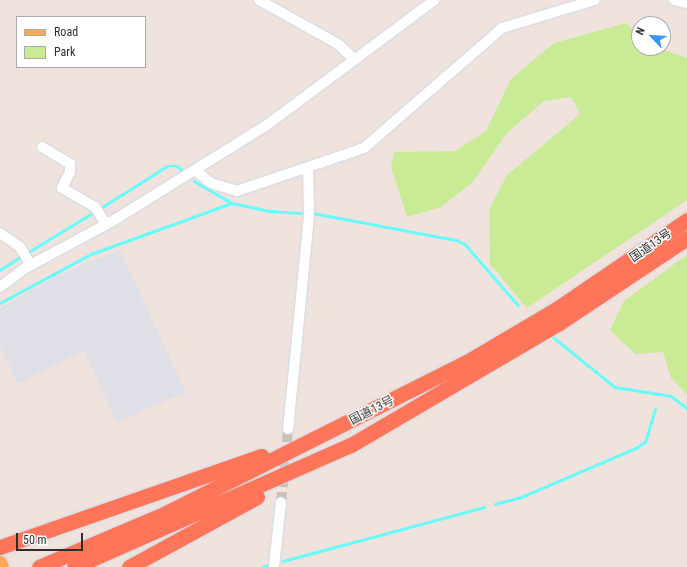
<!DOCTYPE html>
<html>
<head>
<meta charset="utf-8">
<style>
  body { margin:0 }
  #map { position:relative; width:687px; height:567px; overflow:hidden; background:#f0e3de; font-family:"Roboto Condensed","Noto Sans JP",sans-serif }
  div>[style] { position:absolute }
  .industrial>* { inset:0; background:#dfdfe8 }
  .green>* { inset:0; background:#c9eb95 }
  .stream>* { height:2.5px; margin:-1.25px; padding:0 1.25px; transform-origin:1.25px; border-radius:1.25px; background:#67fbfc }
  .minor-tunnel>* { height:10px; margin-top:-5px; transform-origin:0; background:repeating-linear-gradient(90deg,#c9bfbb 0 10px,transparent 0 15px) }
  .roads { filter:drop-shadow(0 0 1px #d0d8e3) drop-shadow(0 0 1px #d0d8e3) }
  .minor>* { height:10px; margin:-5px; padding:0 5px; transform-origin:5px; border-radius:5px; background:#fff }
  .major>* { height:13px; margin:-6.5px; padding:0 6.5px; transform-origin:6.5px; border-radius:6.5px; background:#ffaa53 }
  .highway>* { height:15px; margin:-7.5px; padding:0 7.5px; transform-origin:7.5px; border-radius:7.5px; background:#ff7559 }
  span { translate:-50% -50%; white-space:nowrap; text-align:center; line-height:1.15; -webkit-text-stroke:3px #fff; paint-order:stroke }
  .street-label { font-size:12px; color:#2d2d2d }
  .legend { position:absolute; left:16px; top:16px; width:130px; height:52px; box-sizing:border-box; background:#fff; border:1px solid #ababab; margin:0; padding:5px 7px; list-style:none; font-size:12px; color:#2d2d2d }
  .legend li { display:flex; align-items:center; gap:8px; height:20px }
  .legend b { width:20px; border:1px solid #ababab }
  .north { position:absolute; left:631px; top:16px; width:40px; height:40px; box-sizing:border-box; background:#fff; border:1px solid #ababab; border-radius:50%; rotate:295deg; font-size:11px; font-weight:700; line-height:16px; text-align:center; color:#2d2d2d }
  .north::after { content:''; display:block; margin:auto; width:14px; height:18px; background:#3b94ff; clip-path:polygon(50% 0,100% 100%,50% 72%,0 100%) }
  .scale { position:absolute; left:16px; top:533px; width:67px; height:18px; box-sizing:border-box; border:2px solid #2d2d2d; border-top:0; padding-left:5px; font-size:12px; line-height:14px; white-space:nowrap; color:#2d2d2d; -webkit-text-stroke:3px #fff; paint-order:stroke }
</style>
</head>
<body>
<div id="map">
  <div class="industrial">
    <i style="clip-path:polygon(120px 250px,186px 392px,117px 422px,84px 351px,18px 384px,0 346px,0 308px,58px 275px)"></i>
  </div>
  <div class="green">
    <i style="clip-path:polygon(626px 23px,639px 35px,639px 48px,659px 48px,687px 58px,687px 200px,527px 308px,490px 264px,489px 210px,507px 175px,580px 114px,571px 97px,544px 101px,507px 133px,472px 183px,441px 207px,407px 217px,391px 167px,394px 152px,455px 151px,486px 131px,511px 79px,554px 43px)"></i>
    <i style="clip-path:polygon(687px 255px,687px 394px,671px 378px,663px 352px,635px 354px,610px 330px,624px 301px)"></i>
  </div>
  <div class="stream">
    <i style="left:194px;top:181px;width:44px;rotate:30.1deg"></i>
    <i style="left:232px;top:203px;width:40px;rotate:12deg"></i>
    <i style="left:271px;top:211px;width:30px;rotate:4deg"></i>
    <i style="left:99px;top:209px;width:80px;rotate:-32.3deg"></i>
    <i style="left:167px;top:166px;width:10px"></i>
    <i style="left:177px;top:166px;width:6px;rotate:39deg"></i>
    <i style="left:313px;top:213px;width:146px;rotate:10.7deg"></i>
    <i style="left:456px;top:240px;width:10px;rotate:24deg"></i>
    <i style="left:465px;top:244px;width:81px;rotate:49deg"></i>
    <i style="left:27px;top:253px;width:79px;rotate:-31.5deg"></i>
    <i style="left:0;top:270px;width:27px;rotate:-33deg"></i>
    <i style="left:0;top:303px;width:103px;rotate:-28.3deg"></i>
    <i style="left:91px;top:254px;width:150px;rotate:-19.9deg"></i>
    <i style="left:553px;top:337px;width:80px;rotate:38.9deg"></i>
    <i style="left:615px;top:387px;width:57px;rotate:9.1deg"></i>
    <i style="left:671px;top:396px;width:20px;rotate:37deg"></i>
    <i style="left:495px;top:504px;width:30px;rotate:-15deg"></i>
    <i style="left:524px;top:496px;width:122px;rotate:-23.2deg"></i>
    <i style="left:636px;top:448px;width:11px;rotate:-34deg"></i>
    <i style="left:645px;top:442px;width:34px;rotate:-73deg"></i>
    <i style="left:283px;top:561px;width:208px;rotate:-15deg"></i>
    <i style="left:262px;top:567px;width:7px;rotate:-16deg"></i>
  </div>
  <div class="minor-tunnel">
    <i style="left:281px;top:502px;width:73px;rotate:-84.5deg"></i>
  </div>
  <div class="roads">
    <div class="minor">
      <i style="left:259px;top:0;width:90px;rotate:29.1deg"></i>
      <i style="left:338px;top:44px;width:23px;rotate:43deg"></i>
      <i style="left:674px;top:0;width:13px;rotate:13deg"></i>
      <i style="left:42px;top:147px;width:33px;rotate:31deg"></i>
      <i style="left:70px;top:164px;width:8px;rotate:90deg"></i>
      <i style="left:70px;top:172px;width:18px;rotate:117deg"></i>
      <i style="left:62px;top:188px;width:38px;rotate:30deg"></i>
      <i style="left:95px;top:207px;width:20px;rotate:57deg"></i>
      <i style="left:308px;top:167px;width:59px;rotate:-18.7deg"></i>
      <i style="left:364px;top:148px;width:183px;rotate:-41deg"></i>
      <i style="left:502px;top:28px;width:97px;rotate:-16.8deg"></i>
      <i style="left:196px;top:171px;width:19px;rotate:39deg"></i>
      <i style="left:211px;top:183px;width:27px;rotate:17deg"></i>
      <i style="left:237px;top:191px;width:75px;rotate:-18.7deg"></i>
      <i style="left:308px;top:167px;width:49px;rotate:88.8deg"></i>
      <i style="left:309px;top:216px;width:214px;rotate:95.6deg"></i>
      <i style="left:0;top:233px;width:24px;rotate:35deg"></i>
      <i style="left:20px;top:247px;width:21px;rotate:59deg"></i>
      <i style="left:0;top:287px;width:34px;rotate:-37deg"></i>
      <i style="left:27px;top:267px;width:95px;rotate:-28.2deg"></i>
      <i style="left:111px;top:222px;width:184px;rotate:-31.9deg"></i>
      <i style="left:267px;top:125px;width:209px;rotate:-36.7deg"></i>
      <i style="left:274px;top:567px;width:65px;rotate:-83.9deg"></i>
    </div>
    <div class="major">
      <i style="left:0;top:562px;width:5px;rotate:68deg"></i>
    </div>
    <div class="highway">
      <i style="left:0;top:547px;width:277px;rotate:-19.2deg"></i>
      <i style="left:39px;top:567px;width:138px;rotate:-23deg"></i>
      <i style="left:166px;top:513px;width:343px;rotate:-26.7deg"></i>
      <i style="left:472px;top:359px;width:96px;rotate:-30.6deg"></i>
      <i style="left:555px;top:310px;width:160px;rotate:-34.3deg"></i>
      <i style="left:74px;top:567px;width:303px;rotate:-23.8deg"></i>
      <i style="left:351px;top:445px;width:241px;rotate:-30.4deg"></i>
      <i style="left:559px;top:323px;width:154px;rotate:-33.6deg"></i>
      <i style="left:129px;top:567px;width:146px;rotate:-28.7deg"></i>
    </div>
  </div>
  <div class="street-label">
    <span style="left:651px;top:246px;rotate:-35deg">国道13号</span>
    <span style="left:372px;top:411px;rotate:-27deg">国道13号</span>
  </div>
  <ul class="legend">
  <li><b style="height:5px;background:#ffaa53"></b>Road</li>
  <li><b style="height:11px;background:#c9eb95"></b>Park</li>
  </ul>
  <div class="north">N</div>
  <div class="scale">50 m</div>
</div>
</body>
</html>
